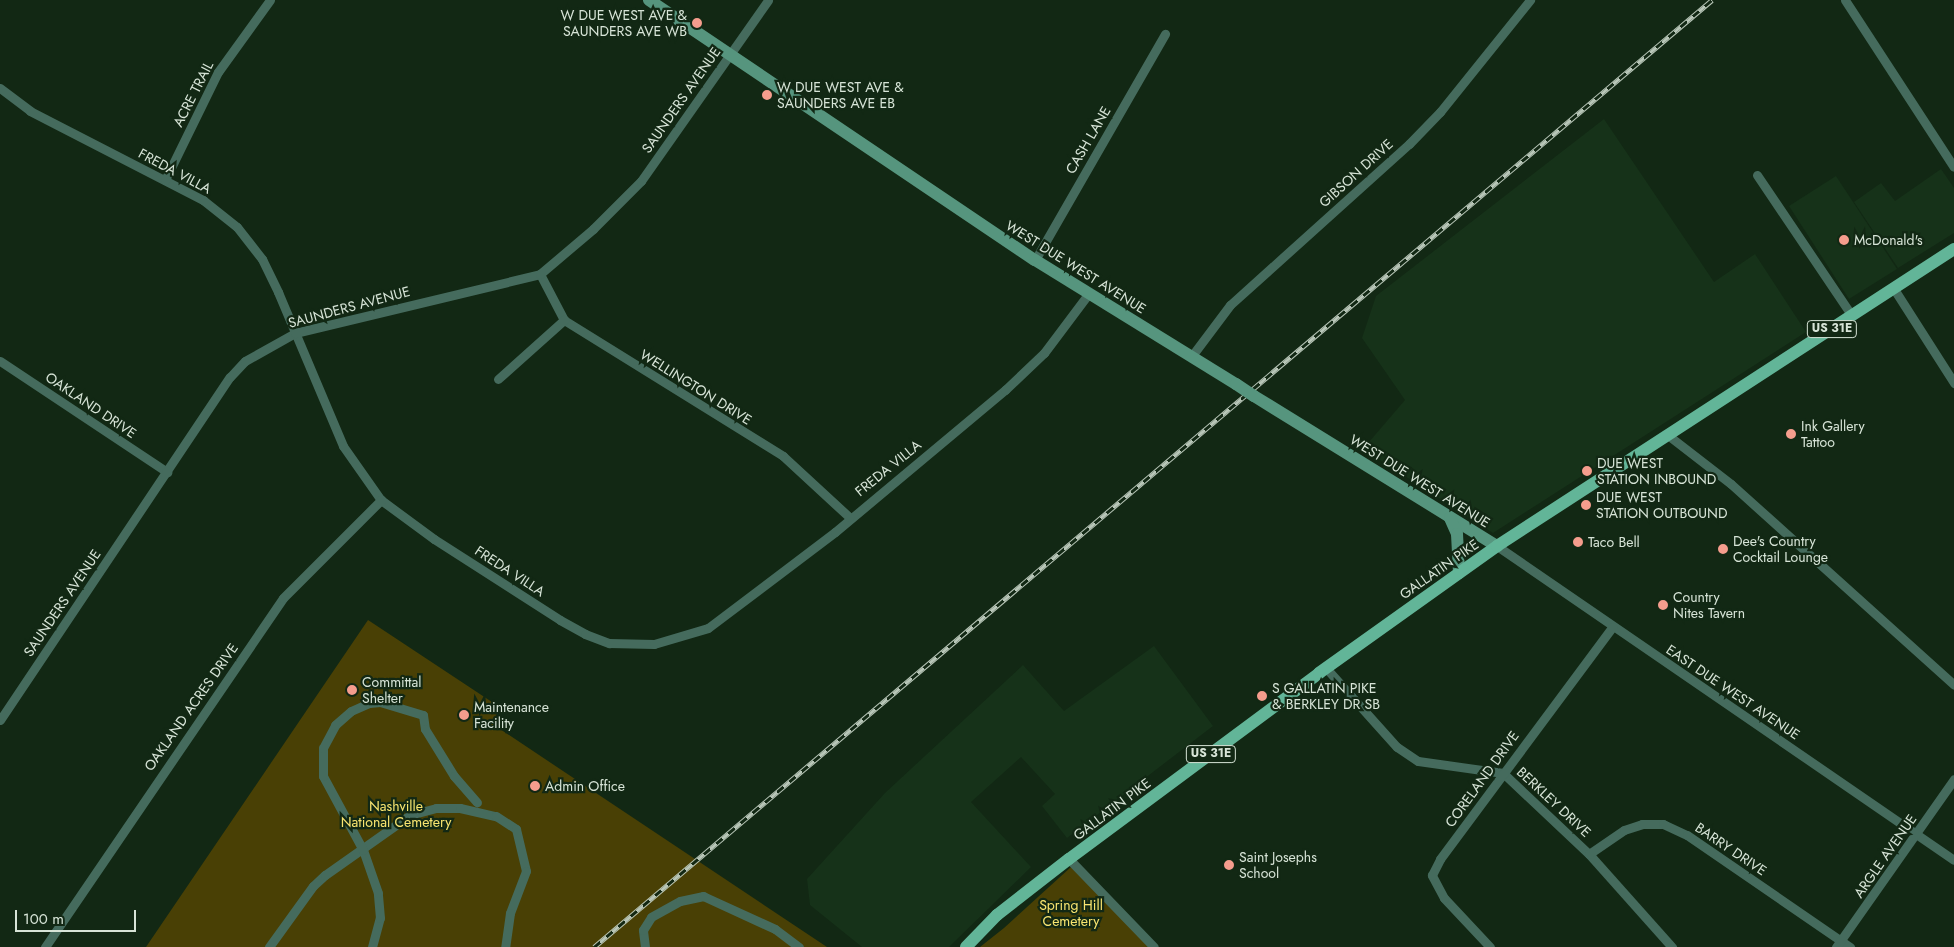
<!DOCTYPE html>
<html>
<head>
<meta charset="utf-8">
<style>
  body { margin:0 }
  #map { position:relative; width:1954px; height:947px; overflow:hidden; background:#122814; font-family:Jost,sans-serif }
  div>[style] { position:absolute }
  .built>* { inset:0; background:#163219 }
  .green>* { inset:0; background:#494005 }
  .street>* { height:9px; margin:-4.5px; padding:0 4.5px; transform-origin:4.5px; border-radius:4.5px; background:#456b5d }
  .secondary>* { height:12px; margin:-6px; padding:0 6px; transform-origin:6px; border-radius:6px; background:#56957e }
  .primary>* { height:12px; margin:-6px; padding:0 6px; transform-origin:6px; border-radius:6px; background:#62b598 }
  .rail>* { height:4.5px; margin-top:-2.25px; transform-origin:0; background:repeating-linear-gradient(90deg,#122814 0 8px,#b8c6b8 0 16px); box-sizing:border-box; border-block:1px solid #b8c6b8 }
  .secondary-bridge>* { height:12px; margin:-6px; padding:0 6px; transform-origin:6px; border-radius:6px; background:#56957e }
  .dots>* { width:14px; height:14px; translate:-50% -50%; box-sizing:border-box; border:2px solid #122814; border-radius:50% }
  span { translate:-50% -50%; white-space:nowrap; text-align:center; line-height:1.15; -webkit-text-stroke:4.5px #122814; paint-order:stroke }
  .shield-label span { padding:1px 4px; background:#122814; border:1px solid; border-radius:4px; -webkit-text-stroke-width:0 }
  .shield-label { font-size:12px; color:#d7e4d7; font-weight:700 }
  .poi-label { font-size:14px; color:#d7e4d7 }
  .right { translate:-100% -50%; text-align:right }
  .left { translate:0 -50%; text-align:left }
  .street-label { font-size:14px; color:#d7e4d7 }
  .park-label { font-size:14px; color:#f9e570 }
  .scale { position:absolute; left:15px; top:910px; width:121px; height:22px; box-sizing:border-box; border:2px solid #d7e4d7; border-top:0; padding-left:6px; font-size:15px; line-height:18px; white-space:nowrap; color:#d7e4d7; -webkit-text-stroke:4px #122814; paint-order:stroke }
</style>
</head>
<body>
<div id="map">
  <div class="built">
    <i style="clip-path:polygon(1604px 119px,1714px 282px,1755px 254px,1806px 332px,1493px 533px,1363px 449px,1405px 400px,1362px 338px,1376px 296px)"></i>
    <i style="clip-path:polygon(1941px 169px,1954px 188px,1954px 233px,1898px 268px,1854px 202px,1881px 183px,1895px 201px)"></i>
    <i style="clip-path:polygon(1836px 176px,1897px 269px,1849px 299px,1789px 206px)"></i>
    <i style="clip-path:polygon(1154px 646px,1213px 726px,1067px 838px,1042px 806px,1055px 794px,1021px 757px,971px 802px,1031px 867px,949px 947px,862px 947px,810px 905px,807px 879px,885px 793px,1023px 665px,1064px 711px)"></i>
  </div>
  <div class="green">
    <i style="clip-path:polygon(368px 620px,501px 708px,491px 723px,827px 947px,146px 947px)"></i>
    <i style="clip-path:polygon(1071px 867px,1155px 947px,980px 947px,1004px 928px)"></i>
  </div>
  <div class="street">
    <i style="left:1845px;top:0;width:199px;rotate:56.9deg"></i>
    <i style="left:0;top:88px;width:38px;rotate:37deg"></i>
    <i style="left:30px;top:111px;width:195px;rotate:27.2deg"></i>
    <i style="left:203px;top:200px;width:43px;rotate:38.5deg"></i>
    <i style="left:237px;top:227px;width:41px;rotate:52deg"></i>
    <i style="left:262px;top:259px;width:37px;rotate:64deg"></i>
    <i style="left:278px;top:292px;width:167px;rotate:67.1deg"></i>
    <i style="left:343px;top:446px;width:66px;rotate:54.9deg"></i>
    <i style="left:381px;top:500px;width:66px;rotate:36.3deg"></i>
    <i style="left:434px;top:539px;width:150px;rotate:32.7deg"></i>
    <i style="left:560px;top:620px;width:29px;rotate:29deg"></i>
    <i style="left:585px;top:634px;width:26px;rotate:21deg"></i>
    <i style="left:609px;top:643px;width:45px;rotate:1.3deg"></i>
    <i style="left:654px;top:644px;width:56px;rotate:-16.5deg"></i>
    <i style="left:708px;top:628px;width:159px;rotate:-37.1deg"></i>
    <i style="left:835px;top:532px;width:222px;rotate:-39.9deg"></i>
    <i style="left:1005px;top:390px;width:54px;rotate:-43.5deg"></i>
    <i style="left:1044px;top:353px;width:75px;rotate:-53.1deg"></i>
    <i style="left:1757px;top:175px;width:170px;rotate:56deg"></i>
    <i style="left:165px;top:180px;width:120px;rotate:-63.9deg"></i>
    <i style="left:218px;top:72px;width:89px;rotate:-54.2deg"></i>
    <i style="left:1035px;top:260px;width:261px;rotate:-60.1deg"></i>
    <i style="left:540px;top:274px;width:52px;rotate:62.4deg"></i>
    <i style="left:564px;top:320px;width:258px;rotate:31.8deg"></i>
    <i style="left:783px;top:456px;width:90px;rotate:42.7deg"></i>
    <i style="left:1894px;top:289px;width:112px;rotate:57.4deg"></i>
    <i style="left:1191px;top:357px;width:65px;rotate:-53.1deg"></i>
    <i style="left:1230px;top:305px;width:241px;rotate:-42deg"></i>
    <i style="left:1409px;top:144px;width:45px;rotate:-45.9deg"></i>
    <i style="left:1440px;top:112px;width:144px;rotate:-51.2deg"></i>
    <i style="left:0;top:361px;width:201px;rotate:33.6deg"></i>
    <i style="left:498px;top:379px;width:89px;rotate:-41.8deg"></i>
    <i style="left:1669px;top:436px;width:78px;rotate:37.7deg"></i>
    <i style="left:1731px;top:484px;width:300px;rotate:42deg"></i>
    <i style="left:1497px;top:546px;width:554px;rotate:34.49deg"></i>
    <i style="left:1326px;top:668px;width:106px;rotate:48.1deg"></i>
    <i style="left:1397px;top:747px;width:25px;rotate:34deg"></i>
    <i style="left:1418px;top:761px;width:86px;rotate:8deg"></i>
    <i style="left:1503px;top:773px;width:118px;rotate:43.3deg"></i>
    <i style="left:1589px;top:854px;width:125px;rotate:48.3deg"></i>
    <i style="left:0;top:720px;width:413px;rotate:-56.2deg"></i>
    <i style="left:230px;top:377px;width:22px;rotate:-47deg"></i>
    <i style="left:245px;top:361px;width:57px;rotate:-29.2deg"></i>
    <i style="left:295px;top:333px;width:252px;rotate:-13.5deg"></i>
    <i style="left:540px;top:274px;width:70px;rotate:-40.3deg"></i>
    <i style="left:593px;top:229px;width:68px;rotate:-45deg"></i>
    <i style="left:641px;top:181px;width:221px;rotate:-54.9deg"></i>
    <i style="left:1589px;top:854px;width:42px;rotate:-34.4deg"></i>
    <i style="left:1624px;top:830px;width:19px;rotate:-18deg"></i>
    <i style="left:1642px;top:824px;width:21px"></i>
    <i style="left:1663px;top:824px;width:26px;rotate:25deg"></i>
    <i style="left:1687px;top:835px;width:198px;rotate:34.5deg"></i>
    <i style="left:1069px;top:859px;width:122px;rotate:46deg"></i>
    <i style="left:45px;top:947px;width:422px;rotate:-55.7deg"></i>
    <i style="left:283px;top:598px;width:139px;rotate:-45deg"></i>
    <i style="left:269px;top:947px;width:75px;rotate:-54.2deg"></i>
    <i style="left:313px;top:886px;width:16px;rotate:-43deg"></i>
    <i style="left:325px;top:875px;width:104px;rotate:-35.2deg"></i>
    <i style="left:410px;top:815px;width:27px;rotate:-15deg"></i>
    <i style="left:436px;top:808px;width:24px"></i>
    <i style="left:460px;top:808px;width:37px;rotate:13deg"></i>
    <i style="left:496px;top:816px;width:24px;rotate:33deg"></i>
    <i style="left:516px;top:829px;width:43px;rotate:76.6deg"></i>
    <i style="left:526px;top:871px;width:45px;rotate:110.9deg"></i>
    <i style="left:510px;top:913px;width:34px;rotate:98deg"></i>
    <i style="left:372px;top:947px;width:30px;rotate:-75deg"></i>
    <i style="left:380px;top:918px;width:25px;rotate:-95deg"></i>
    <i style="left:378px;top:893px;width:46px;rotate:-109.2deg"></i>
    <i style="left:363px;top:850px;width:84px;rotate:-118.4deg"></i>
    <i style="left:323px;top:776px;width:28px;rotate:-90deg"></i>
    <i style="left:323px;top:748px;width:26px;rotate:-62deg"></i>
    <i style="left:335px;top:725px;width:21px;rotate:-41deg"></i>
    <i style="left:351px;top:711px;width:20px;rotate:-24deg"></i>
    <i style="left:369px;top:703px;width:11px;rotate:-5deg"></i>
    <i style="left:380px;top:702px;width:45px;rotate:16.8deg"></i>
    <i style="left:423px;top:715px;width:14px;rotate:82deg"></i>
    <i style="left:425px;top:729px;width:55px;rotate:58.3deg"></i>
    <i style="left:454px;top:776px;width:35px;rotate:49deg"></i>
    <i style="left:645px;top:947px;width:17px;rotate:-97deg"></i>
    <i style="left:643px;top:930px;width:15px;rotate:-58deg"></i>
    <i style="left:651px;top:917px;width:33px;rotate:-29deg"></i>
    <i style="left:680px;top:901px;width:24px;rotate:-12deg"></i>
    <i style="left:703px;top:896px;width:79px;rotate:24.6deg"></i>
    <i style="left:775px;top:929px;width:30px;rotate:37deg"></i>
    <i style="left:1490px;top:947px;width:67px;rotate:-133.2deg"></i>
    <i style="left:1444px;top:898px;width:26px;rotate:-118deg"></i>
    <i style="left:1432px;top:875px;width:18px;rotate:-63deg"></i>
    <i style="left:1440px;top:859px;width:289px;rotate:-53.4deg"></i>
    <i style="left:1836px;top:947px;width:205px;rotate:-54.9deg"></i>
  </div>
  <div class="secondary">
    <i style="left:649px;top:0;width:465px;rotate:34deg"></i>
    <i style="left:1035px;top:260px;width:236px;rotate:31.7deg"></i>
    <i style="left:1254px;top:396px;width:286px;rotate:31.7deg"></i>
    <i style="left:1450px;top:518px;width:17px;rotate:66deg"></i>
    <i style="left:1457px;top:534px;width:39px;rotate:87deg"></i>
  </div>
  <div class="primary">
    <i style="left:966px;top:947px;width:45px;rotate:-45.9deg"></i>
    <i style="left:997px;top:915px;width:91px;rotate:-37.9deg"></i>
    <i style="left:1069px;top:859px;width:312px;rotate:-36.6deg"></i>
    <i style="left:1319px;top:673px;width:219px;rotate:-35.5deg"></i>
    <i style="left:1497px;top:546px;width:545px;rotate:-33.02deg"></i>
  </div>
  <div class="rail">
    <i style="left:594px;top:947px;width:1465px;rotate:-40.27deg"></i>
  </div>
  <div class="secondary-bridge">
    <i style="left:1236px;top:384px;width:22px;rotate:34deg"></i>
  </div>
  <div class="dots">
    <i style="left:697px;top:23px;background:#f59d8d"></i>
    <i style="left:767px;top:95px;background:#f59d8d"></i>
    <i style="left:1844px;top:240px;background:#f59d8d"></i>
    <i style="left:1791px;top:434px;background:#f59d8d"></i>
    <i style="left:1587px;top:471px;background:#f59d8d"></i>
    <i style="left:1586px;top:505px;background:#f59d8d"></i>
    <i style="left:1578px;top:542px;background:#f59d8d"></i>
    <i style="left:1723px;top:549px;background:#f59d8d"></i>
    <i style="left:1663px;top:605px;background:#f59d8d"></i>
    <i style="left:352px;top:690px;background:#f59d8d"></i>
    <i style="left:1262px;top:696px;background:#f59d8d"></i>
    <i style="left:464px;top:715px;background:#f59d8d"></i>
    <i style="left:535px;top:786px;background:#f59d8d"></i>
    <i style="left:1229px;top:865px;background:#f59d8d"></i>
  </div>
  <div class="shield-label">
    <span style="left:1832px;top:329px">US 31E</span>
    <span style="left:1211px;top:754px">US 31E</span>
  </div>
  <div class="poi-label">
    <span class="right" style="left:687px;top:23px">W DUE WEST AVE &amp;<br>SAUNDERS AVE WB</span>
    <span class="left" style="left:777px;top:95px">W DUE WEST AVE &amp;<br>SAUNDERS AVE EB</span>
    <span class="left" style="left:1854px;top:240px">McDonald's</span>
    <span class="left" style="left:1801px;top:434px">Ink Gallery<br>Tattoo</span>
    <span class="left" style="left:1597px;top:471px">DUE WEST<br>STATION INBOUND</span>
    <span class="left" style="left:1596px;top:505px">DUE WEST<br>STATION OUTBOUND</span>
    <span class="left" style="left:1733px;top:549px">Dee's Country<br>Cocktail Lounge</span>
    <span class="left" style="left:1588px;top:542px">Taco Bell</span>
    <span class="left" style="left:1673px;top:605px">Country<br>Nites Tavern</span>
    <span class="left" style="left:362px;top:690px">Committal<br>Shelter</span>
    <span class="left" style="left:1272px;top:696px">S GALLATIN PIKE<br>&amp; BERKLEY DR SB</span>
    <span class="left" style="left:474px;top:715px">Maintenance<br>Facility</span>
    <span class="left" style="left:545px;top:786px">Admin Office</span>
    <span class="left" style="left:1239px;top:865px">Saint Josephs<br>School</span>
  </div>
  <div class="street-label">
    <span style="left:193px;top:94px;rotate:-63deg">ACRE TRAIL</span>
    <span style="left:681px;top:100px;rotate:-55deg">SAUNDERS AVENUE</span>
    <span style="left:1088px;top:140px;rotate:-60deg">CASH LANE</span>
    <span style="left:175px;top:171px;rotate:28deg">FREDA VILLA</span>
    <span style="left:1356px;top:173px;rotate:-42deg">GIBSON DRIVE</span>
    <span style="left:1076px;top:267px;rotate:32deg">WEST DUE WEST AVENUE</span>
    <span style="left:349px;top:307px;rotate:-15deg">SAUNDERS AVENUE</span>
    <span style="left:696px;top:387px;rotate:32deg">WELLINGTON DRIVE</span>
    <span style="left:91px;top:405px;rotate:34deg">OAKLAND DRIVE</span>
    <span style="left:888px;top:468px;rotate:-39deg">FREDA VILLA</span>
    <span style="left:1420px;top:481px;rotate:32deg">WEST DUE WEST AVENUE</span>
    <span style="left:1439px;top:569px;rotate:-35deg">GALLATIN PIKE</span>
    <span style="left:510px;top:571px;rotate:33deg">FREDA VILLA</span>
    <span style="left:62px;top:603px;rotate:-56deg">SAUNDERS AVENUE</span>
    <span style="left:1733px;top:692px;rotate:34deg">EAST DUE WEST AVENUE</span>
    <span style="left:191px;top:707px;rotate:-55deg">OAKLAND ACRES DRIVE</span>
    <span style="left:1482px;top:779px;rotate:-54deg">CORELAND DRIVE</span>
    <span style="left:1554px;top:802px;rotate:43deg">BERKLEY DRIVE</span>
    <span style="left:1112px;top:809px;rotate:-37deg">GALLATIN PIKE</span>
    <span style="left:1731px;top:849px;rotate:34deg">BARRY DRIVE</span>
    <span style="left:1885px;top:856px;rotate:-55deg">ARGLE AVENUE</span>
  </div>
  <div class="park-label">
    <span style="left:396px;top:814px">Nashville<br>National Cemetery</span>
    <span style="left:1071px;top:913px">Spring Hill<br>Cemetery</span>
  </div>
  <div class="scale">100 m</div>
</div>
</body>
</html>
